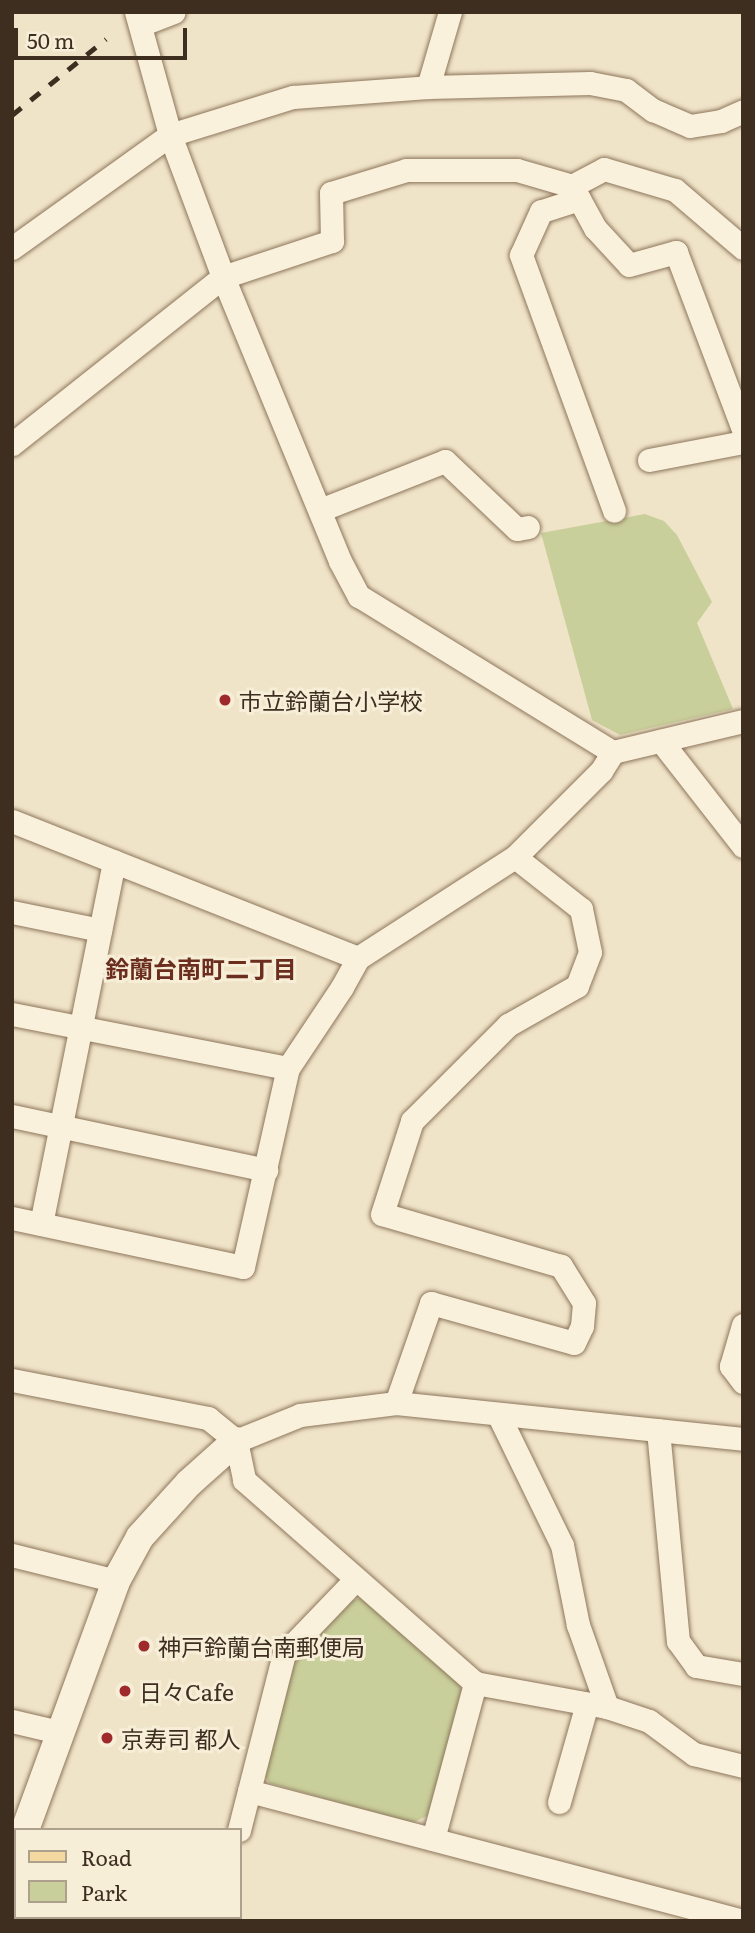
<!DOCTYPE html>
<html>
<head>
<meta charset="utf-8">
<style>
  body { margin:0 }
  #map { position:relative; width:755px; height:1933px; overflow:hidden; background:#f0e4c8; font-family:Literata,"Noto Sans JP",serif }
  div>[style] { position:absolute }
  .green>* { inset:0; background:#c9cf9b }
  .roads { filter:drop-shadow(0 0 2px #8d765c) drop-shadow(0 0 2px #8d765c) }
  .minor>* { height:23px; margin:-11.5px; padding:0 11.5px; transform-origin:11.5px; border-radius:11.5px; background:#faf1dc }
  .tertiary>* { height:28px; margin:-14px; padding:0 14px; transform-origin:14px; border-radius:14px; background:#faf1dc }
  .primary>* { height:35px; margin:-17.5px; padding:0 17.5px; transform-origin:17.5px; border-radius:17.5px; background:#f3d9a0 }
  .rail>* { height:5px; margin-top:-2.5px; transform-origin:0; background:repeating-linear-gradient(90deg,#3d2e20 0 12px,transparent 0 24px) }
  .dots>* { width:19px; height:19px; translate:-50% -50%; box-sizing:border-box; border:4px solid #f7eed8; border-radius:50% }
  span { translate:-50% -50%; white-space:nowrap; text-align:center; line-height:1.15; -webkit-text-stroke:6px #f7eed8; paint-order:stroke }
  .poi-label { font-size:23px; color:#3d2e20 }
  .left { translate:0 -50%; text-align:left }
  .neighbourhood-label { font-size:24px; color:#6b2e1e; font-weight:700 }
  .frame { position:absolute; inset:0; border:14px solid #3d2e20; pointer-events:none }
  .legend { position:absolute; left:14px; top:1828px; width:228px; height:91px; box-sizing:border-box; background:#f7eed8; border:2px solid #ada18e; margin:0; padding:9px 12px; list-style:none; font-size:21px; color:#3d2e20 }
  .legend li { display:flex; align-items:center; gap:14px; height:35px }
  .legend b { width:35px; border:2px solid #ada18e }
  .scale { position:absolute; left:14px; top:28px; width:173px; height:32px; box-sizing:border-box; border:4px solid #3d2e20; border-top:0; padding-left:9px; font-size:21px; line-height:24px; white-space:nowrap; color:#3d2e20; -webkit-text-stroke:5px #f7eed8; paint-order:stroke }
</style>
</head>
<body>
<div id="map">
  <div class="green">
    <i style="clip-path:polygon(645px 514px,664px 521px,677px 535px,712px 602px,697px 623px,733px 709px,620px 735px,592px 720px,541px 533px)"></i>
    <i style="clip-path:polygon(361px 1598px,457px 1679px,463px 1695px,435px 1812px,412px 1823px,269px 1783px,262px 1771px,296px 1653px,346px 1602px)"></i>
  </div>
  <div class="roads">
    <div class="minor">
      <i style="left:136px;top:12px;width:128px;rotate:74.5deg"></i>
      <i style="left:170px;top:135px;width:152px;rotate:69.5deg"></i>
      <i style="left:223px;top:277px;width:307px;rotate:67.6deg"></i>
      <i style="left:340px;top:561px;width:40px;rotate:62deg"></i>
      <i style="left:359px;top:596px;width:298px;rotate:31.6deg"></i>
      <i style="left:140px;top:25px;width:36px;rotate:-21deg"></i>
      <i style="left:428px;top:87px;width:78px;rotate:-73.7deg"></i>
      <i style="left:572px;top:186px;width:48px;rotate:61.3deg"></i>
      <i style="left:595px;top:228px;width:50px;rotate:47.4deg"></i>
      <i style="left:629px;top:265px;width:49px;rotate:-15.5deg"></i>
      <i style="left:676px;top:252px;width:189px;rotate:69.3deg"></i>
      <i style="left:579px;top:199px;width:40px;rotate:162deg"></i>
      <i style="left:541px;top:211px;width:48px;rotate:114.4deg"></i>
      <i style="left:521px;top:255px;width:272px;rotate:70deg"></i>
      <i style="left:12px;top:248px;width:194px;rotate:-35.6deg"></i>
      <i style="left:170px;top:135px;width:129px;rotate:-17.2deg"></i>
      <i style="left:293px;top:97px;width:135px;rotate:-4.2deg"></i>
      <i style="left:428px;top:87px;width:162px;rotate:-1.4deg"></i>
      <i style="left:590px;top:83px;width:37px;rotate:11deg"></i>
      <i style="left:626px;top:90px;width:34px;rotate:37deg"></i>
      <i style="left:653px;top:110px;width:40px;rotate:23.4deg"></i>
      <i style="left:690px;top:126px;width:31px;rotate:-9deg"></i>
      <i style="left:721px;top:121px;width:24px;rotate:-24deg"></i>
      <i style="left:12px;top:444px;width:269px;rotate:-38.4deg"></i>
      <i style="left:223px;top:277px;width:115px;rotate:-18.3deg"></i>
      <i style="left:332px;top:241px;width:48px;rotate:-91.2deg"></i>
      <i style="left:331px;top:193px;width:78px;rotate:-17deg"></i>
      <i style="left:406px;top:170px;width:111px"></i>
      <i style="left:517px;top:170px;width:57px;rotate:16.2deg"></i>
      <i style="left:572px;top:186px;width:36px;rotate:-28deg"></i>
      <i style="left:604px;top:169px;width:74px;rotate:16.5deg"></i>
      <i style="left:675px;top:190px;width:89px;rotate:40.5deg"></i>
      <i style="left:649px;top:460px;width:96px;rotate:-10.8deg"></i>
      <i style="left:320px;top:510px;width:134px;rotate:-21.4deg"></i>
      <i style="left:445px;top:461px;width:99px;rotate:43.4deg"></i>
      <i style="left:517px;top:529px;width:11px;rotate:-10deg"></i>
      <i style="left:661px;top:741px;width:133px;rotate:52deg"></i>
      <i style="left:12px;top:821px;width:372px;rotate:21.6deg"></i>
      <i style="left:12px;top:912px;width:90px;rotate:11.6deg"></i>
      <i style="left:12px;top:1014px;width:281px;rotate:11.1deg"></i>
      <i style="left:12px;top:1116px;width:260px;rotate:12deg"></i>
      <i style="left:12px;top:1218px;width:236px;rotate:12deg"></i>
      <i style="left:243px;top:1267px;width:204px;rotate:-77.3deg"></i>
      <i style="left:288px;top:1068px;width:97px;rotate:-56.3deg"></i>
      <i style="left:342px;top:987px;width:33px;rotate:-61deg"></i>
      <i style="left:358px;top:958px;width:187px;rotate:-32.8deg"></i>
      <i style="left:515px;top:857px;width:122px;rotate:-45deg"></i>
      <i style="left:601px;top:771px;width:22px;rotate:-58deg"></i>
      <i style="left:613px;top:752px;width:134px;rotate:-13.4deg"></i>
      <i style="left:41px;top:1224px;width:370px;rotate:-78.6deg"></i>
      <i style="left:743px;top:1325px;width:43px;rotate:106.3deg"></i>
      <i style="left:731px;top:1366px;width:20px;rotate:53deg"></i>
      <i style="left:12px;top:1380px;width:200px;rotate:11deg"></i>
      <i style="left:208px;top:1418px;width:36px;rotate:39deg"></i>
      <i style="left:236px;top:1441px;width:40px;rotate:78deg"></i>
      <i style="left:244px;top:1480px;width:308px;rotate:41.3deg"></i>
      <i style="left:475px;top:1683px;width:134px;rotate:10.3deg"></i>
      <i style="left:607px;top:1707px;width:44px;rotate:18.4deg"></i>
      <i style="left:649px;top:1721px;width:56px;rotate:36.3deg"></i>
      <i style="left:694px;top:1754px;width:50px;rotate:13.8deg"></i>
      <i style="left:396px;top:1403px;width:106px;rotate:-70.7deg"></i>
      <i style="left:431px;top:1303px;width:148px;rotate:15.6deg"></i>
      <i style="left:574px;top:1343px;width:19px;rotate:-65deg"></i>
      <i style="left:582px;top:1326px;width:23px;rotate:-85deg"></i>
      <i style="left:584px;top:1303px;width:44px;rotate:-121.9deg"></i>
      <i style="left:561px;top:1266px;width:186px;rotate:-163.8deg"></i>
      <i style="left:382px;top:1214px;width:98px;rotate:-72.1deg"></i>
      <i style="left:412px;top:1121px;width:136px;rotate:-45deg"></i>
      <i style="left:508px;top:1025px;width:79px;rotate:-29.5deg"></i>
      <i style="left:577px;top:986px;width:36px;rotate:-69deg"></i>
      <i style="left:590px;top:952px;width:44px;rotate:-101.8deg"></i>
      <i style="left:581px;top:909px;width:84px;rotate:-141.8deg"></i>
      <i style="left:498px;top:1414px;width:146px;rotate:64deg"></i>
      <i style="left:562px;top:1545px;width:82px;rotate:78.7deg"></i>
      <i style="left:578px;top:1625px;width:87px;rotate:70.5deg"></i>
      <i style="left:658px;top:1430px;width:212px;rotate:84.6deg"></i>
      <i style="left:678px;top:1641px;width:31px;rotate:54deg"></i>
      <i style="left:696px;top:1666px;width:48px;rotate:9.7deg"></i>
      <i style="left:236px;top:1441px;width:69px;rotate:-22.1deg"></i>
      <i style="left:300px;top:1415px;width:97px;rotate:-7.1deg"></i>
      <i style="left:396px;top:1403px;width:349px;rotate:5.9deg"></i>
      <i style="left:12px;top:1555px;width:107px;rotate:14deg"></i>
      <i style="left:12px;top:1721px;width:48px;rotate:13.2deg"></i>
      <i style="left:249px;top:1791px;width:511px;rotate:14.74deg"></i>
      <i style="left:559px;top:1802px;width:102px;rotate:-74.1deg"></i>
      <i style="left:239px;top:1830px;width:182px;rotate:-75.7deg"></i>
      <i style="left:284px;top:1654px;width:104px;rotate:-46.2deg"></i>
      <i style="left:433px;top:1839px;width:162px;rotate:-74.9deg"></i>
      <i style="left:217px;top:1921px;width:4px;rotate:-76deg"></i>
    </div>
    <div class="tertiary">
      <i style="left:25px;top:1830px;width:265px;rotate:-69.9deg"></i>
      <i style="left:116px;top:1581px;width:50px;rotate:-61.4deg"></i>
      <i style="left:140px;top:1537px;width:73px;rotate:-47.8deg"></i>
      <i style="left:189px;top:1483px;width:63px;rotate:-41.8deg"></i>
      <i style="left:12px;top:1867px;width:11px;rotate:-68deg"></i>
    </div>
    <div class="primary">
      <i style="left:30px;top:1917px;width:13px;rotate:18deg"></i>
    </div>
  </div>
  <div class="rail">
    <i style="left:12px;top:115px;width:121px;rotate:-39deg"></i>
  </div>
  <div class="dots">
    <i style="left:225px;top:700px;background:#9e2a2b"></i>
    <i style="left:144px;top:1646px;background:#9e2a2b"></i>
    <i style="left:125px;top:1691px;background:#9e2a2b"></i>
    <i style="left:107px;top:1738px;background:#9e2a2b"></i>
  </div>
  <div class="poi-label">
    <span class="left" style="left:239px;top:700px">市立鈴蘭台小学校</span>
    <span class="left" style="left:158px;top:1646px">神戸鈴蘭台南郵便局</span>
    <span class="left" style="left:139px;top:1691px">日々Cafe</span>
    <span class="left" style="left:121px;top:1738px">京寿司 都人</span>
  </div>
  <div class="neighbourhood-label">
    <span style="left:201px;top:968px">鈴蘭台南町二丁目</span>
  </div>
  <div class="frame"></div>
  <ul class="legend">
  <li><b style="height:9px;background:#f3d9a0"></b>Road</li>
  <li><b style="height:19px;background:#c9cf9b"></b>Park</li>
  </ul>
  <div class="scale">50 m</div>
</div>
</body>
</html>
